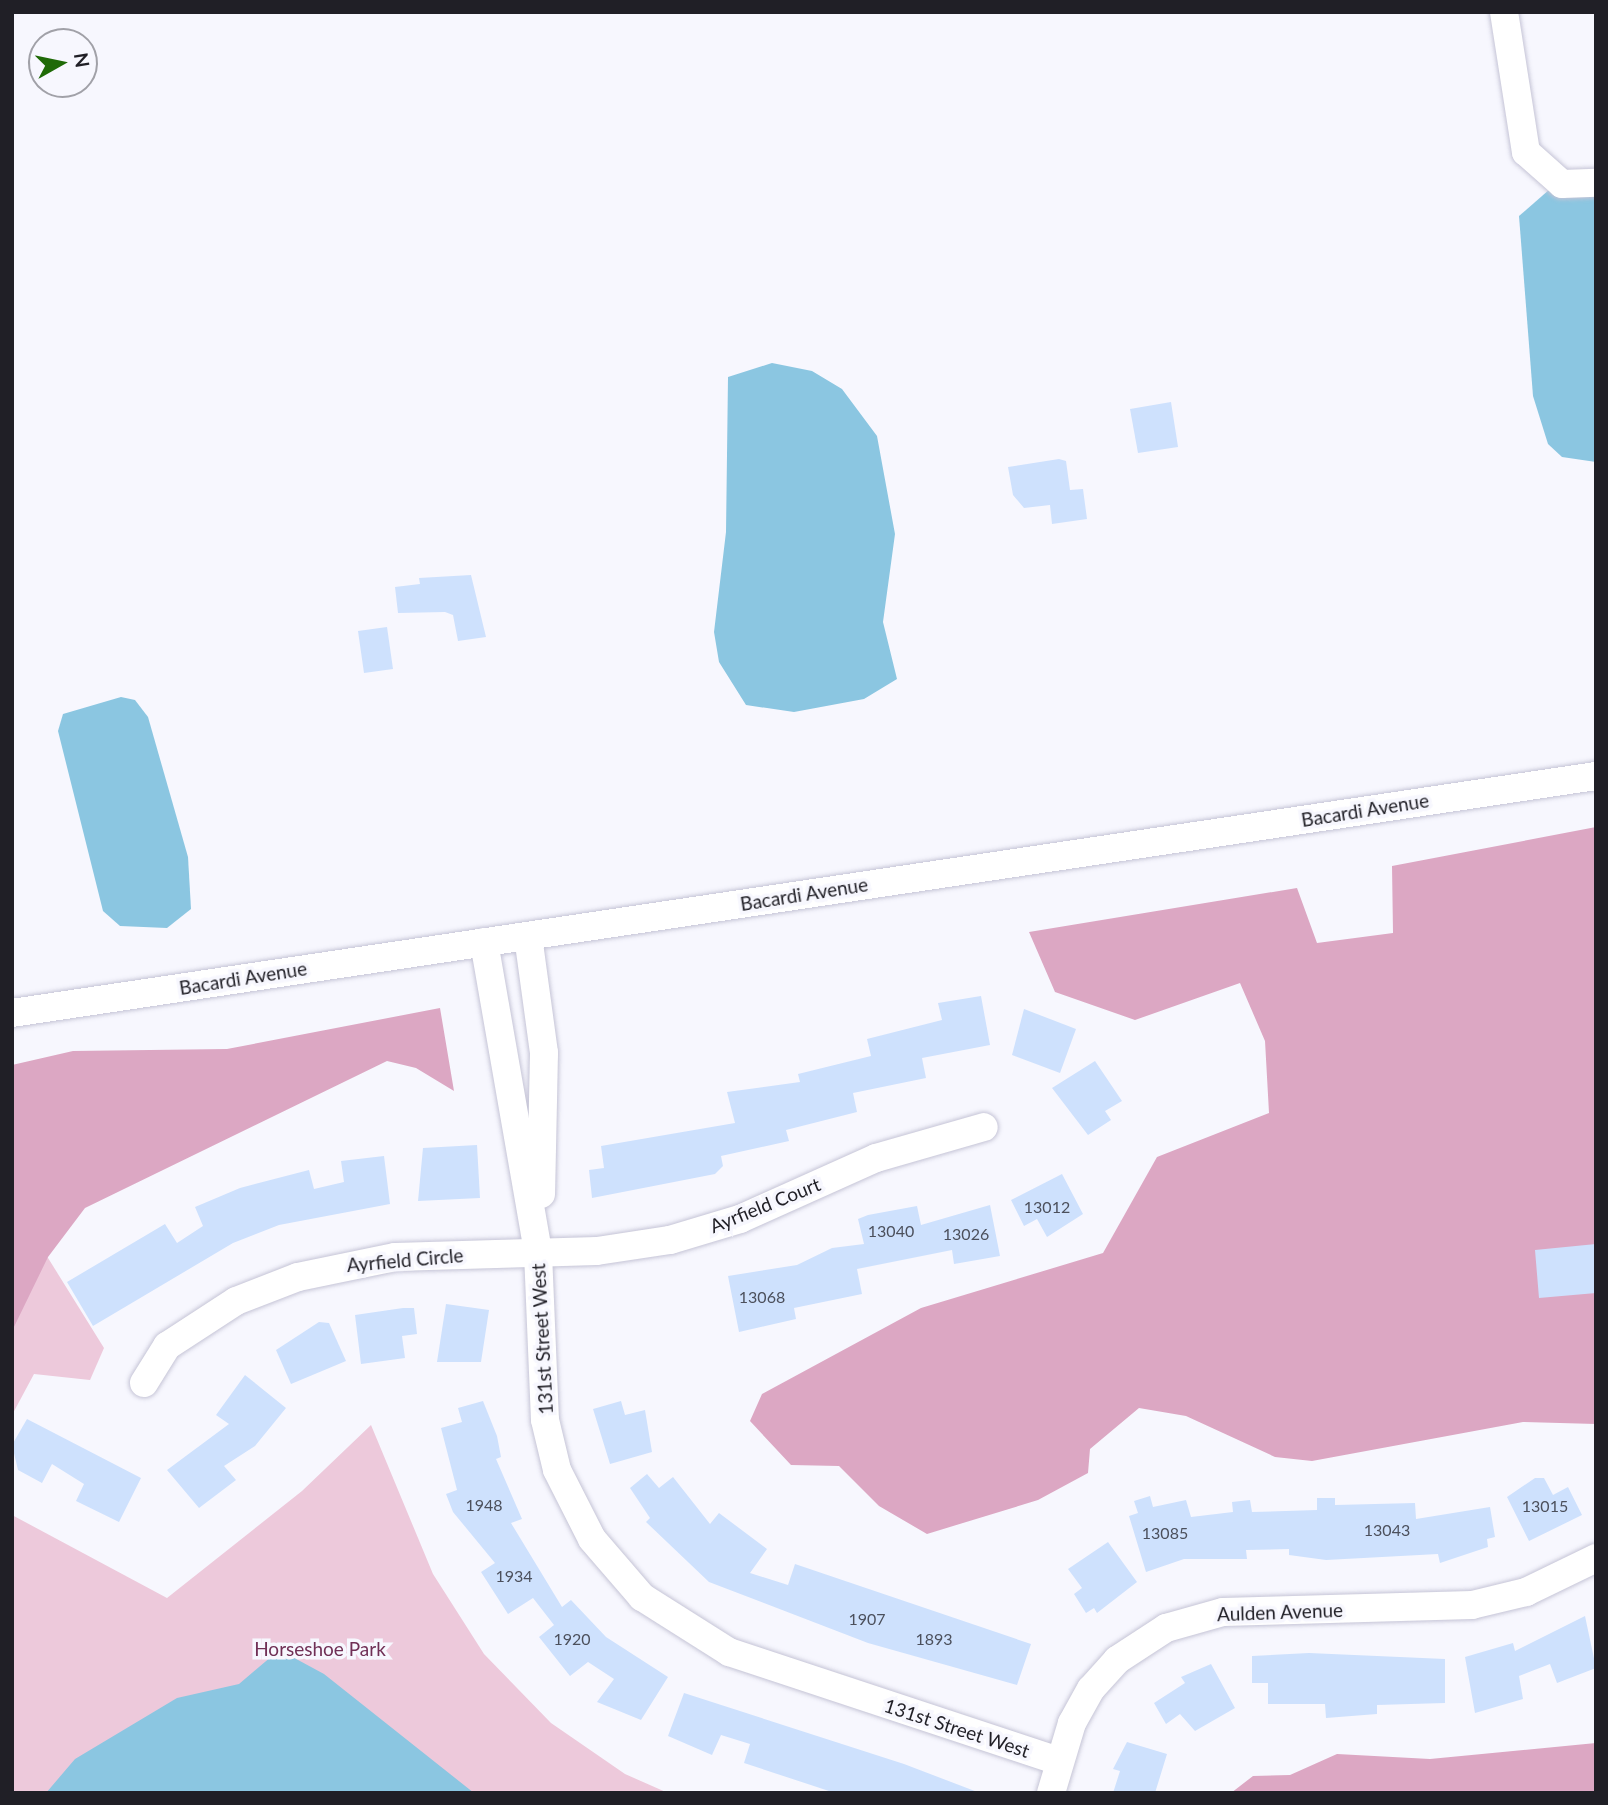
<!DOCTYPE html>
<html>
<head>
<meta charset="utf-8">
<style>
  body { margin:0 }
  #map { position:relative; width:1608px; height:1805px; overflow:hidden; background:#f7f7fe; font-family:Lato,sans-serif }
  div>[style] { position:absolute }
  .green>* { inset:0; background:#edc9db }
  .forest>* { inset:0; background:#dca7c3 }
  .water>* { inset:0; background:#8bc6e1 }
  .building>* { inset:0; background:#cee1fd }
  .roads { filter:drop-shadow(0 0 2px #c5c4d6) drop-shadow(0 0 2px #c5c4d6) }
  .minor>* { height:28px; margin:-14px; padding:0 14px; transform-origin:14px; border-radius:14px; background:#fff }
  span { translate:-50% -50%; white-space:nowrap; text-align:center; line-height:1.15; -webkit-text-stroke:7px #f7f7fe; paint-order:stroke }
  .number-label { font-size:16px; color:#4c505c }
  .number-label span { -webkit-text-stroke-width:0 }
  .street-label { font-size:19px; color:#201f26 }
  .park-label { font-size:19px; color:#703056 }
  .frame { position:absolute; inset:0; border:14px solid #201f26; pointer-events:none }
  .north { position:absolute; left:28px; top:28px; width:70px; height:70px; box-sizing:border-box; background:#f7f7fe; border:2px solid #a1a1a8; border-radius:50%; rotate:81deg; font-size:19px; font-weight:700; line-height:28px; text-align:center; color:#201f26 }
  .north::after { content:''; display:block; margin:auto; width:24px; height:32px; background:#1f6a07; clip-path:polygon(50% 0,100% 100%,50% 72%,0 100%) }
</style>
</head>
<body>
<div id="map">
  <div class="green">
    <i style="clip-path:polygon(12px 1200px,104px 1348px,90px 1380px,34px 1374px,12px 1415px)"></i>
    <i style="clip-path:polygon(371px 1425px,433px 1574px,484px 1654px,551px 1723px,625px 1774px,668px 1793px,12px 1793px,12px 1515px,167px 1598px,302px 1491px)"></i>
  </div>
  <div class="forest">
    <i style="clip-path:polygon(1596px 827px,1596px 1424px,1523px 1422px,1312px 1461px,1275px 1457px,1186px 1416px,1139px 1408px,1090px 1449px,1088px 1473px,1038px 1500px,927px 1534px,879px 1506px,839px 1466px,791px 1465px,750px 1421px,762px 1394px,921px 1308px,1103px 1253px,1157px 1157px,1269px 1113px,1265px 1041px,1240px 983px,1135px 1020px,1055px 992px,1029px 932px,1297px 888px,1317px 943px,1393px 933px,1392px 866px)"></i>
    <i style="clip-path:polygon(440px 1008px,454px 1091px,416px 1068px,387px 1061px,85px 1208px,48px 1257px,12px 1331px,12px 1065px,73px 1051px,227px 1049px)"></i>
    <i style="clip-path:polygon(1596px 1743px,1596px 1793px,1231px 1793px,1253px 1776px,1290px 1775px,1337px 1754px,1430px 1759px)"></i>
  </div>
  <div class="water">
    <i style="clip-path:polygon(1596px 185px,1596px 462px,1562px 457px,1548px 444px,1533px 396px,1519px 216px,1550px 189px)"></i>
    <i style="clip-path:polygon(772px 363px,812px 371px,842px 389px,877px 436px,895px 534px,883px 622px,897px 679px,864px 699px,794px 712px,746px 705px,719px 662px,714px 632px,726px 532px,728px 377px)"></i>
    <i style="clip-path:polygon(121px 697px,135px 700px,148px 717px,188px 857px,191px 909px,167px 928px,120px 926px,103px 911px,58px 731px,63px 714px)"></i>
    <i style="clip-path:polygon(287px 1654px,324px 1674px,474px 1793px,46px 1793px,75px 1759px,177px 1698px,239px 1684px,272px 1656px)"></i>
  </div>
  <div class="building">
    <i style="clip-path:polygon(1171px 402px,1178px 447px,1138px 453px,1130px 409px)"></i>
    <i style="clip-path:polygon(1059px 459px,1066px 461px,1070px 490px,1083px 489px,1087px 519px,1052px 524px,1050px 505px,1024px 508px,1013px 495px,1008px 467px)"></i>
    <i style="clip-path:polygon(471px 575px,486px 637px,458px 641px,453px 615px,445px 612px,398px 613px,395px 587px,420px 584px,419px 578px)"></i>
    <i style="clip-path:polygon(387px 627px,393px 669px,364px 673px,358px 631px)"></i>
    <i style="clip-path:polygon(981px 996px,990px 1045px,922px 1058px,926px 1078px,853px 1093px,857px 1112px,786px 1130px,789px 1141px,721px 1156px,723px 1166px,715px 1174px,592px 1198px,589px 1170px,604px 1168px,601px 1146px,735px 1123px,727px 1092px,800px 1082px,798px 1074px,871px 1056px,867px 1039px,942px 1020px,938px 1003px)"></i>
    <i style="clip-path:polygon(1024px 1009px,1076px 1029px,1060px 1073px,1012px 1055px)"></i>
    <i style="clip-path:polygon(1095px 1061px,1122px 1101px,1105px 1111px,1111px 1120px,1088px 1135px,1052px 1088px)"></i>
    <i style="clip-path:polygon(477px 1145px,480px 1198px,418px 1201px,423px 1148px)"></i>
    <i style="clip-path:polygon(384px 1156px,390px 1204px,279px 1225px,233px 1243px,93px 1326px,67px 1282px,165px 1224px,177px 1243px,203px 1226px,195px 1207px,240px 1188px,309px 1170px,314px 1189px,344px 1182px,341px 1161px)"></i>
    <i style="clip-path:polygon(1062px 1174px,1083px 1214px,1047px 1237px,1037px 1219px,1024px 1226px,1011px 1200px)"></i>
    <i style="clip-path:polygon(990px 1205px,1000px 1256px,954px 1264px,952px 1250px,857px 1269px,862px 1294px,794px 1308px,796px 1319px,739px 1332px,728px 1276px,797px 1265px,832px 1248px,864px 1244px,858px 1219px,868px 1215px,917px 1206px,921px 1225px)"></i>
    <i style="clip-path:polygon(1596px 1244px,1596px 1293px,1539px 1298px,1535px 1250px)"></i>
    <i style="clip-path:polygon(446px 1304px,489px 1310px,481px 1362px,437px 1362px)"></i>
    <i style="clip-path:polygon(403px 1308px,414px 1308px,417px 1334px,402px 1336px,405px 1358px,361px 1364px,355px 1315px)"></i>
    <i style="clip-path:polygon(319px 1322px,329px 1323px,346px 1361px,291px 1384px,276px 1350px)"></i>
    <i style="clip-path:polygon(245px 1375px,286px 1408px,255px 1446px,224px 1466px,236px 1480px,199px 1508px,167px 1470px,229px 1424px,216px 1415px)"></i>
    <i style="clip-path:polygon(483px 1401px,497px 1436px,501px 1457px,496px 1459px,522px 1519px,511px 1523px,562px 1607px,571px 1600px,606px 1637px,668px 1677px,641px 1720px,597px 1702px,614px 1679px,588px 1662px,570px 1676px,539px 1637px,554px 1625px,533px 1598px,508px 1614px,481px 1572px,495px 1563px,453px 1512px,446px 1494px,457px 1490px,441px 1428px,462px 1422px,458px 1408px)"></i>
    <i style="clip-path:polygon(621px 1401px,625px 1415px,645px 1410px,652px 1452px,610px 1464px,593px 1409px)"></i>
    <i style="clip-path:polygon(27px 1419px,141px 1478px,119px 1522px,76px 1501px,84px 1484px,52px 1464px,42px 1483px,18px 1470px,12px 1445px)"></i>
    <i style="clip-path:polygon(647px 1474px,659px 1488px,673px 1477px,710px 1524px,719px 1513px,767px 1549px,750px 1573px,788px 1585px,795px 1564px,1031px 1644px,1017px 1685px,868px 1643px,709px 1582px,646px 1522px,650px 1518px,630px 1488px)"></i>
    <i style="clip-path:polygon(1535px 1478px,1544px 1478px,1553px 1495px,1568px 1487px,1582px 1515px,1529px 1541px,1507px 1497px)"></i>
    <i style="clip-path:polygon(1150px 1496px,1153px 1507px,1186px 1500px,1191px 1517px,1233px 1512px,1232px 1502px,1250px 1500px,1252px 1512px,1317px 1510px,1317px 1498px,1335px 1498px,1335px 1505px,1415px 1503px,1416px 1519px,1490px 1507px,1495px 1537px,1487px 1539px,1488px 1547px,1440px 1563px,1438px 1554px,1326px 1560px,1289px 1555px,1289px 1549px,1246px 1550px,1247px 1559px,1184px 1559px,1146px 1572px,1129px 1516px,1138px 1513px,1134px 1501px)"></i>
    <i style="clip-path:polygon(1108px 1542px,1137px 1582px,1097px 1613px,1094px 1608px,1086px 1613px,1074px 1594px,1082px 1588px,1068px 1569px)"></i>
    <i style="clip-path:polygon(1585px 1616px,1596px 1668px,1557px 1683px,1550px 1664px,1519px 1676px,1523px 1699px,1475px 1713px,1465px 1657px,1513px 1643px,1515px 1651px)"></i>
    <i style="clip-path:polygon(1309px 1653px,1445px 1659px,1445px 1703px,1377px 1705px,1377px 1714px,1326px 1718px,1325px 1704px,1268px 1704px,1268px 1683px,1252px 1683px,1252px 1656px)"></i>
    <i style="clip-path:polygon(1211px 1664px,1235px 1708px,1195px 1731px,1180px 1714px,1166px 1724px,1154px 1703px,1185px 1683px,1181px 1677px)"></i>
    <i style="clip-path:polygon(684px 1693px,904px 1764px,980px 1793px,835px 1793px,744px 1763px,750px 1744px,721px 1735px,712px 1755px,668px 1736px)"></i>
    <i style="clip-path:polygon(1127px 1742px,1167px 1754px,1155px 1793px,1113px 1793px,1120px 1771px,1113px 1769px)"></i>
  </div>
  <div class="roads">
    <div class="minor">
      <i style="left:1504px;top:12px;width:142px;rotate:81.1deg"></i>
      <i style="left:1526px;top:152px;width:48px;rotate:41.6deg"></i>
      <i style="left:1562px;top:184px;width:34px;rotate:-2deg"></i>
      <i style="left:528px;top:936px;width:118px;rotate:82.2deg"></i>
      <i style="left:544px;top:1053px;width:141px;rotate:91.2deg"></i>
      <i style="left:484px;top:942px;width:316px;rotate:80.1deg"></i>
      <i style="left:538px;top:1253px;width:167px;rotate:87.6deg"></i>
      <i style="left:545px;top:1420px;width:51px;rotate:76.5deg"></i>
      <i style="left:557px;top:1470px;width:77px;rotate:63.1deg"></i>
      <i style="left:592px;top:1539px;width:77px;rotate:49.2deg"></i>
      <i style="left:642px;top:1597px;width:103px;rotate:32.3deg"></i>
      <i style="left:729px;top:1652px;width:348px;rotate:18.3deg"></i>
      <i style="left:12px;top:1013px;width:1602px;rotate:-8.51deg"></i>
      <i style="left:144px;top:1383px;width:44px;rotate:-58.1deg"></i>
      <i style="left:167px;top:1346px;width:82px;rotate:-33.1deg"></i>
      <i style="left:236px;top:1301px;width:66px;rotate:-21.2deg"></i>
      <i style="left:298px;top:1277px;width:99px;rotate:-11.7deg"></i>
      <i style="left:395px;top:1257px;width:202px;rotate:-1.7deg"></i>
      <i style="left:597px;top:1251px;width:74px;rotate:-8.6deg"></i>
      <i style="left:670px;top:1240px;width:73px;rotate:-16.7deg"></i>
      <i style="left:740px;top:1219px;width:149px;rotate:-24.2deg"></i>
      <i style="left:876px;top:1158px;width:112px;rotate:-16deg"></i>
      <i style="left:1051px;top:1793px;width:73px;rotate:-73.3deg"></i>
      <i style="left:1072px;top:1723px;width:39px;rotate:-61deg"></i>
      <i style="left:1091px;top:1689px;width:39px;rotate:-48deg"></i>
      <i style="left:1117px;top:1660px;width:59px;rotate:-33.1deg"></i>
      <i style="left:1166px;top:1628px;width:59px;rotate:-15.7deg"></i>
      <i style="left:1223px;top:1612px;width:249px;rotate:-1.6deg"></i>
      <i style="left:1472px;top:1605px;width:56px;rotate:-13.5deg"></i>
      <i style="left:1526px;top:1592px;width:78px;rotate:-25.9deg"></i>
    </div>
  </div>
  <div class="number-label">
    <span style="left:1047px;top:1207px">13012</span>
    <span style="left:891px;top:1231px">13040</span>
    <span style="left:966px;top:1234px">13026</span>
    <span style="left:762px;top:1297px">13068</span>
    <span style="left:484px;top:1505px">1948</span>
    <span style="left:1545px;top:1506px">13015</span>
    <span style="left:1387px;top:1530px">13043</span>
    <span style="left:1165px;top:1533px">13085</span>
    <span style="left:514px;top:1576px">1934</span>
    <span style="left:867px;top:1619px">1907</span>
    <span style="left:572px;top:1639px">1920</span>
    <span style="left:934px;top:1639px">1893</span>
  </div>
  <div class="street-label">
    <span style="left:1365px;top:810px;rotate:-9deg">Bacardi Avenue</span>
    <span style="left:804px;top:894px;rotate:-9deg">Bacardi Avenue</span>
    <span style="left:243px;top:978px;rotate:-9deg">Bacardi Avenue</span>
    <span style="left:765px;top:1205px;rotate:-22deg">Ayrfield Court</span>
    <span style="left:405px;top:1260px;rotate:-5deg">Ayrfield Circle</span>
    <span style="left:542px;top:1339px;rotate:-93deg">131st Street West</span>
    <span style="left:1280px;top:1612px;rotate:-2deg">Aulden Avenue</span>
    <span style="left:957px;top:1728px;rotate:18deg">131st Street West</span>
  </div>
  <div class="park-label">
    <span style="left:320px;top:1649px">Horseshoe Park</span>
  </div>
  <div class="frame"></div>
  <div class="north">N</div>
</div>
</body>
</html>
